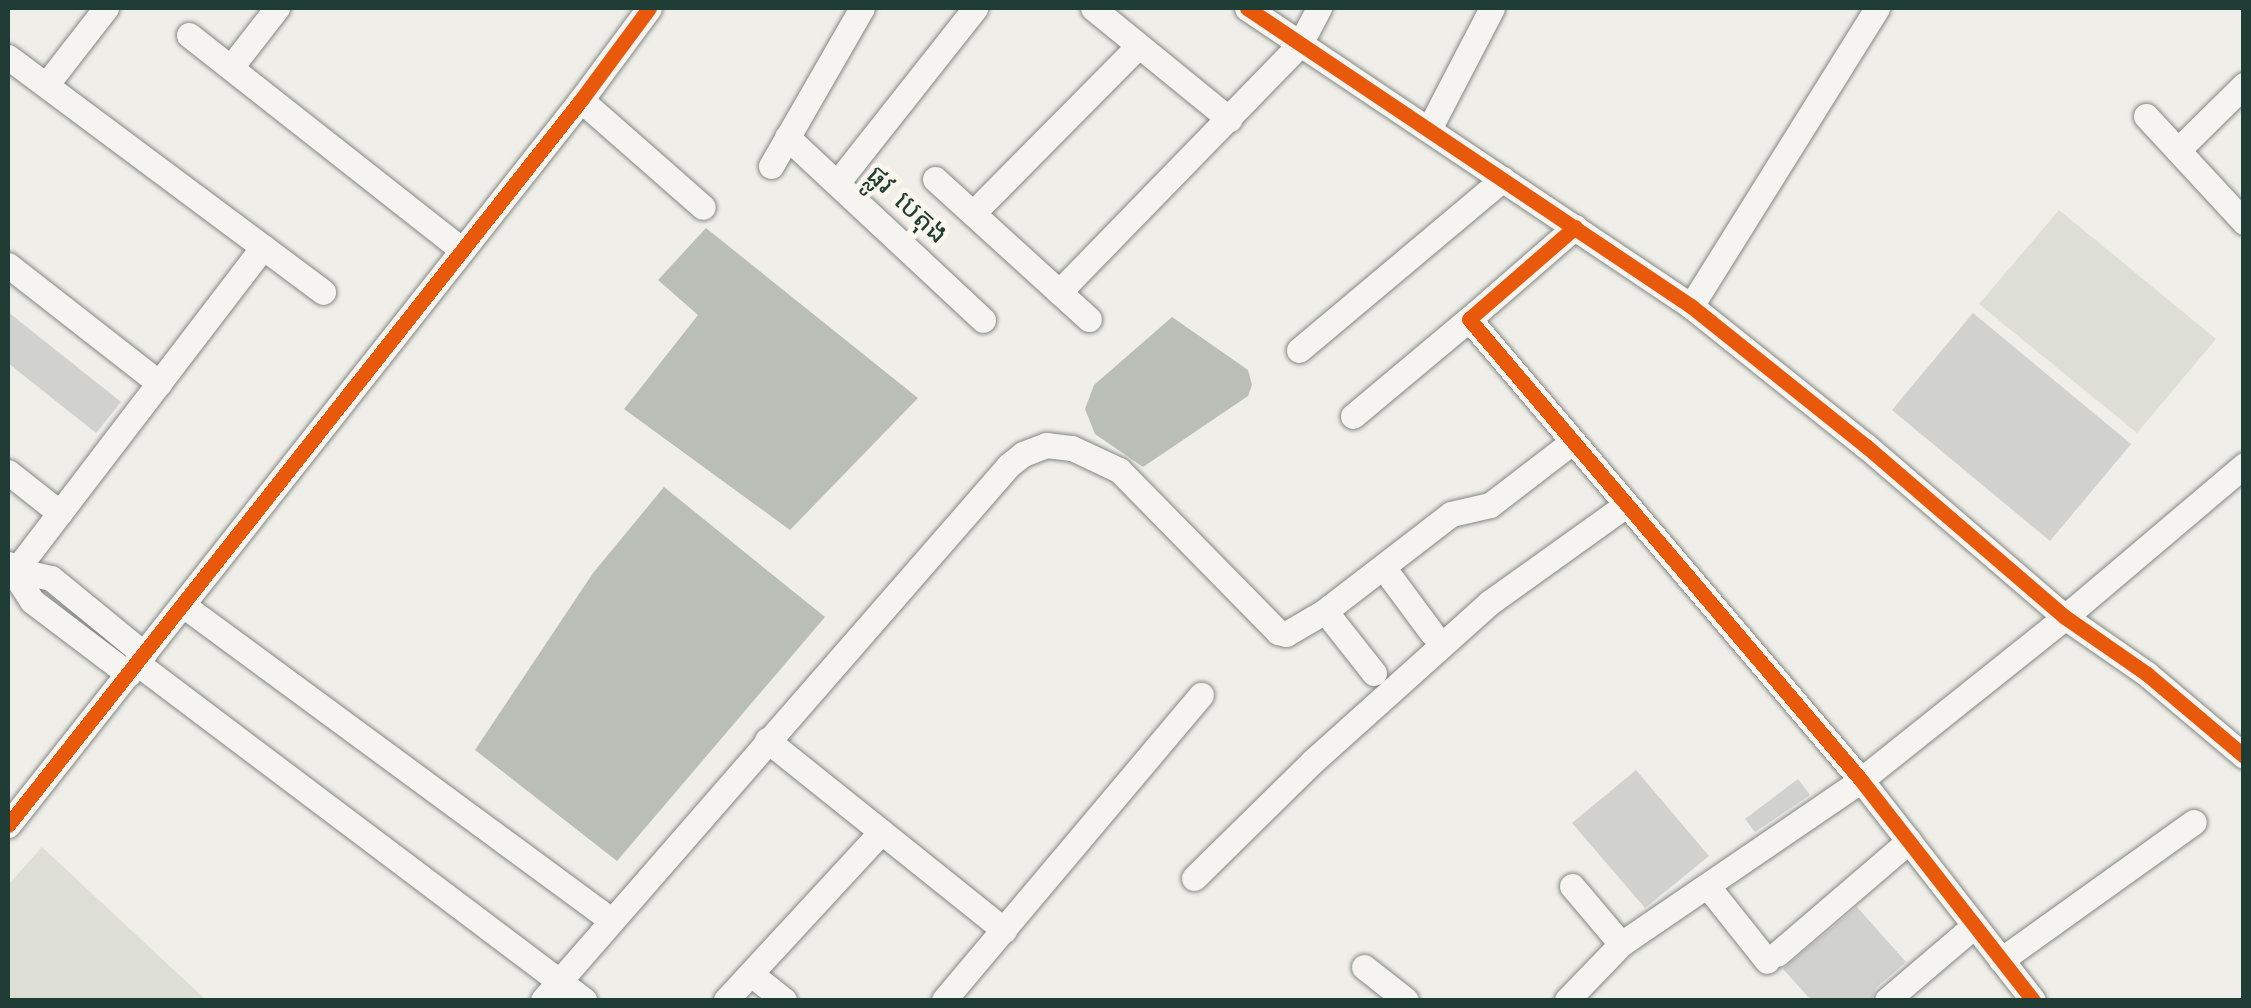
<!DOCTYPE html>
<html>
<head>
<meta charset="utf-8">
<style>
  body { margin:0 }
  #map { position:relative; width:2251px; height:1008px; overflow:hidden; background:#efeee8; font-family:Kalam,"Noto Sans Khmer",sans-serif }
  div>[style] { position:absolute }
  .green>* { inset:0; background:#dddfd6 }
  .water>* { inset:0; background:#b9bfb6 }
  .building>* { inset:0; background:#d1d1cd }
  .roads { filter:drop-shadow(0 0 2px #828783) drop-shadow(0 0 2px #828783) }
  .minor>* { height:25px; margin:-12.5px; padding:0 12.5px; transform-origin:12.5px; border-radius:12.5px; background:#f5f4f0 }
  .cycleway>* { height:15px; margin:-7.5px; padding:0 7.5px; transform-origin:7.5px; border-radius:7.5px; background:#e8590c }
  span { translate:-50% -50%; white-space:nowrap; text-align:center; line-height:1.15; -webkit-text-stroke:9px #fbf7ec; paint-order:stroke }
  .street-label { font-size:28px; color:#1f3d34 }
  .frame { position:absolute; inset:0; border:10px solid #1f3d34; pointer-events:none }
</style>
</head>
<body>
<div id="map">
  <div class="green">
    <i style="clip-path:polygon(2059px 210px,2216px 339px,2137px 433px,1979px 304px)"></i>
    <i style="clip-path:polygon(42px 847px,206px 1000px,8px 1000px,8px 885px)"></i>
  </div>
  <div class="water">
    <i style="clip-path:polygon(706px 228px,918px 398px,790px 530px,624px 409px,698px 315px,658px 280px)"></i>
    <i style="clip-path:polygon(1172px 317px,1248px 370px,1252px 385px,1248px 396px,1143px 467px,1095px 434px,1085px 409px,1094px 385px)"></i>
    <i style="clip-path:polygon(664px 487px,825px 617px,617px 861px,475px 750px,593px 573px)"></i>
  </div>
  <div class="building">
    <i style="clip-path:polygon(8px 312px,121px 402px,96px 433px,8px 363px)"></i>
    <i style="clip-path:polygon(1973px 313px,2131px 444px,2050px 541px,1892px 410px)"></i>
    <i style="clip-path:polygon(1636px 770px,1709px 856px,1645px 908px,1572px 823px)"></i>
    <i style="clip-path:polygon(1798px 779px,1810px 795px,1755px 832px,1745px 819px)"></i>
    <i style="clip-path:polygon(1857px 907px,1906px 962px,1876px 988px,1871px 1000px,1811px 1000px,1783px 969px)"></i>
  </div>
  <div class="roads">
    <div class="minor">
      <i style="left:1093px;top:8px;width:176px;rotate:39.2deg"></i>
      <i style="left:1247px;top:8px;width:535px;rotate:33.87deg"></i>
      <i style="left:1691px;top:306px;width:224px;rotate:38.7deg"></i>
      <i style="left:1866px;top:446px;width:262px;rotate:40.7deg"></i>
      <i style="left:2065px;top:617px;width:100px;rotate:34.8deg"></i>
      <i style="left:2147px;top:674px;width:127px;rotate:40.2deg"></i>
      <i style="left:189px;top:35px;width:346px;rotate:38.2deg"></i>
      <i style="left:8px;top:57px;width:393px;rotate:36.7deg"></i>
      <i style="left:231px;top:67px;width:75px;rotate:-52.1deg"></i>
      <i style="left:46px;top:85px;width:98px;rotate:-52.1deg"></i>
      <i style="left:581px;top:100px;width:162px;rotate:41.3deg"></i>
      <i style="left:2146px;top:116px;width:144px;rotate:47.2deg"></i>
      <i style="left:1429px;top:129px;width:136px;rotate:-62.5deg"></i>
      <i style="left:787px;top:137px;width:268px;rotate:43deg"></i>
      <i style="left:2178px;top:150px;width:93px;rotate:-44.6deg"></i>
      <i style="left:771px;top:166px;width:182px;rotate:-60.1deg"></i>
      <i style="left:935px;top:179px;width:208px;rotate:42.3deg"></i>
      <i style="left:837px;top:183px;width:223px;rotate:-51.7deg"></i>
      <i style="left:973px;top:213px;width:235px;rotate:-45.3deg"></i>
      <i style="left:1575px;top:227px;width:140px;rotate:139deg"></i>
      <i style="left:1469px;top:319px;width:605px;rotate:49.62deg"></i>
      <i style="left:1861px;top:780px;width:279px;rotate:52deg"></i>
      <i style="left:8px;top:265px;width:192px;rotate:38deg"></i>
      <i style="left:1059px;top:292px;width:346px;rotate:-45.8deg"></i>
      <i style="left:1300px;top:44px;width:41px;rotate:-62.2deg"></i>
      <i style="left:1691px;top:306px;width:351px;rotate:-58deg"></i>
      <i style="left:1299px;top:350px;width:266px;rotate:-40deg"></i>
      <i style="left:1353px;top:416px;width:151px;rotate:-39.9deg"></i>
      <i style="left:8px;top:472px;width:66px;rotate:38.3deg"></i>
      <i style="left:8px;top:564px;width:44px;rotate:57deg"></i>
      <i style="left:32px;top:601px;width:121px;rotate:37.2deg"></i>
      <i style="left:1383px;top:567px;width:82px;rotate:53.4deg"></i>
      <i style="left:16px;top:570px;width:407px;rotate:-52.6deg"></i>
      <i style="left:16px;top:570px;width:36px;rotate:13deg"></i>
      <i style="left:51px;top:578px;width:120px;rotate:39.3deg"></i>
      <i style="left:183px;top:605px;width:531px;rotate:36.35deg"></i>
      <i style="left:1325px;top:611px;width:79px;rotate:51.7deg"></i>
      <i style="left:137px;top:663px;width:560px;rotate:37.01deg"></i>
      <i style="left:767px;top:740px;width:304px;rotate:38.7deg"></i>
      <i style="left:8px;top:825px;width:924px;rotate:-51.68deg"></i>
      <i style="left:581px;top:100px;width:114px;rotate:-53.5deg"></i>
      <i style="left:1194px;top:878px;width:167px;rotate:-44.5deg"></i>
      <i style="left:1313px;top:761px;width:237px;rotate:-41.9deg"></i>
      <i style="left:1489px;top:603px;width:168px;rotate:-35.6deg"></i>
      <i style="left:1572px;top:886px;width:76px;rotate:49.8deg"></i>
      <i style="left:1709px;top:888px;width:93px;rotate:51.5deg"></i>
      <i style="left:1777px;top:954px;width:174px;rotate:-40.6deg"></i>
      <i style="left:2001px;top:960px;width:237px;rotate:-35.6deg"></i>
      <i style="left:1364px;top:967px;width:53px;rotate:38.2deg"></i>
      <i style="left:751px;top:974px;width:42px;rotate:38.2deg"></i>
      <i style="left:543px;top:1000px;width:709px;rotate:-48.94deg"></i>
      <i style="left:1009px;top:465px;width:18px;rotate:-38deg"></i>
      <i style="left:1023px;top:454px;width:25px;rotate:-21deg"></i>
      <i style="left:1046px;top:445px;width:26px;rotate:7deg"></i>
      <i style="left:1072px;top:448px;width:52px;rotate:25.1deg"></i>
      <i style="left:1119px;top:470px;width:227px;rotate:45.5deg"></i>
      <i style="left:1278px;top:632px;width:8px;rotate:14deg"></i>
      <i style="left:1286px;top:634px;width:45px;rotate:-30.5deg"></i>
      <i style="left:1325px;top:611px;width:159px;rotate:-37.6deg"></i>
      <i style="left:1451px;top:514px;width:40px;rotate:-13deg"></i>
      <i style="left:1490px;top:505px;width:103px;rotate:-37.5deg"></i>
      <i style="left:726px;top:1000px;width:229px;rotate:-47.3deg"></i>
      <i style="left:944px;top:1000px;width:399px;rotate:-49.9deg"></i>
      <i style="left:1567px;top:1000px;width:78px;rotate:-46deg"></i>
      <i style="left:1621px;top:944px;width:291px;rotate:-34.3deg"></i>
      <i style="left:1861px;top:780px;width:261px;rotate:-38.6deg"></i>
      <i style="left:2065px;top:617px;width:235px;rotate:-40.3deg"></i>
      <i style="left:1887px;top:1000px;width:114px;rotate:-40.4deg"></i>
    </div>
  </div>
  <div class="cycleway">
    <i style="left:1247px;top:8px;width:535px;rotate:33.87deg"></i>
    <i style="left:1691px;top:306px;width:224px;rotate:38.7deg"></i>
    <i style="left:1866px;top:446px;width:262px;rotate:40.7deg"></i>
    <i style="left:2065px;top:617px;width:100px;rotate:34.8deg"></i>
    <i style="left:2147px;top:674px;width:127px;rotate:40.2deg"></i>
    <i style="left:1575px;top:227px;width:140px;rotate:139deg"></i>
    <i style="left:1469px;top:319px;width:605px;rotate:49.62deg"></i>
    <i style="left:1861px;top:780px;width:279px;rotate:52deg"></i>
    <i style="left:8px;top:825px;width:924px;rotate:-51.68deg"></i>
    <i style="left:581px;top:100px;width:114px;rotate:-53.5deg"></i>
  </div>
  <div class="street-label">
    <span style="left:906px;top:206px;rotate:43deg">ផ្លូវ បេតុង</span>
  </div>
  <div class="frame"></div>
</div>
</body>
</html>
